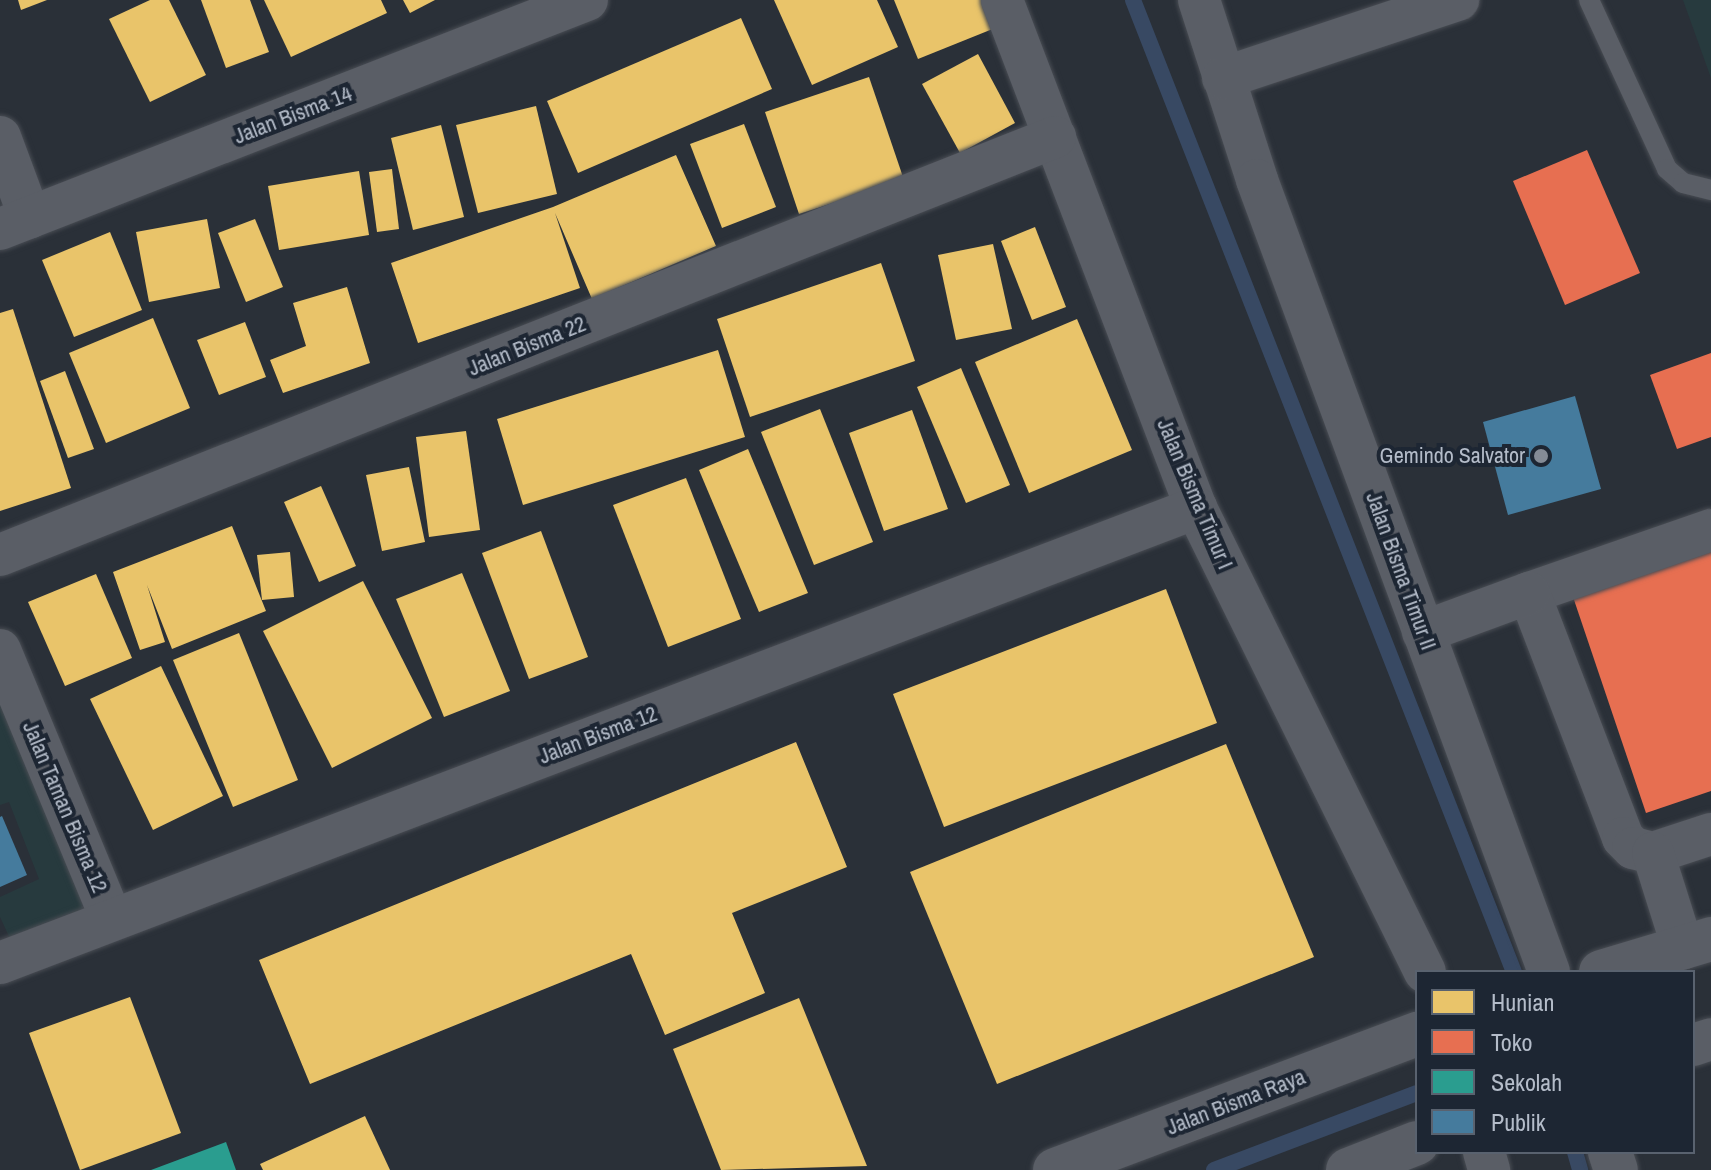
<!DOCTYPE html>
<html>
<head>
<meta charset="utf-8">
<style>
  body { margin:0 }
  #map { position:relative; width:1711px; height:1170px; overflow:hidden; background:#2a3038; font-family:"Archivo Narrow",sans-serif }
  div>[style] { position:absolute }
  .green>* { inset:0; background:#273a3e }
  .homes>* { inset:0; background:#e9c46a }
  .shops>* { inset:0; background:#e76f51 }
  .schools>* { inset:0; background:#2a9d8f }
  .public>* { inset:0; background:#457b9d }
  .stream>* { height:16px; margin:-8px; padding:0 8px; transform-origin:8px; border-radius:8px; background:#384963 }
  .roads { filter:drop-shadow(0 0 2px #484c53) drop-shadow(0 0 2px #484c53) }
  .service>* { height:20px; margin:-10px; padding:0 10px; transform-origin:10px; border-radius:10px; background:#5a5e66 }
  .minor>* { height:42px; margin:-21px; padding:0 21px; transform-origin:21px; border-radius:21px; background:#5a5e66 }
  .tertiary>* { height:44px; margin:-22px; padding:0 22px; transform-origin:22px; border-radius:22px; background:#5a5e66 }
  .dots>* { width:22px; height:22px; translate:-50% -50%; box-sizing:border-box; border:4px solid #1d2633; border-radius:50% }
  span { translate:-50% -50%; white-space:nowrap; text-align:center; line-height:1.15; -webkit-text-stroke:8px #1d2633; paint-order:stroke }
  .street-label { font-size:22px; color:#b4bcc9 }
  .poi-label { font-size:22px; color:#b4bcc9 }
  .right { translate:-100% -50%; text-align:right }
  .legend { position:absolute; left:1415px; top:970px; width:280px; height:184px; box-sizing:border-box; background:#1d2633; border:2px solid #59626f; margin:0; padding:10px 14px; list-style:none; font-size:24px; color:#b4bcc9 }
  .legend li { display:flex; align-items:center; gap:16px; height:40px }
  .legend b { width:40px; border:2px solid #59626f }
</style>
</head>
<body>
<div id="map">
  <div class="green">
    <i style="clip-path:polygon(1683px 0,1711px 0,1711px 78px)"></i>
    <i style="clip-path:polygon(0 671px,97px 909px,13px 945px,0 917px,0 897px,39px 879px,9px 802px,0 805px)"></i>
  </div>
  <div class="homes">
    <i style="clip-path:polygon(18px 0,47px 0,21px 10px)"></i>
    <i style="clip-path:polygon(150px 0,169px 0,206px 75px,150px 102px,109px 19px)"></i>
    <i style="clip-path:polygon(201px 0,250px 0,269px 52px,226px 68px)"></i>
    <i style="clip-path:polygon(264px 0,381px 0,387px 13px,291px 57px)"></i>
    <i style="clip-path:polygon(403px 0,435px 0,410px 13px)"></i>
    <i style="clip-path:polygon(774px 0,877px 0,898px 47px,812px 85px)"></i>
    <i style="clip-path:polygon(894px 0,995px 0,1005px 24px,918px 59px)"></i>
    <i style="clip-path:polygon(741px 18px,772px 89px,578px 173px,547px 101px)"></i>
    <i style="clip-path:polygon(978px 54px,1015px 123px,960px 153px,922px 84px)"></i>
    <i style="clip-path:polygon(869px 77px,904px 180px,799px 214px,765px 112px)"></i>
    <i style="clip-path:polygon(536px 106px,557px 194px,478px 213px,456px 125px)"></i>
    <i style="clip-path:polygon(744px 124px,776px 207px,722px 228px,690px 144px)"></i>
    <i style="clip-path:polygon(441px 125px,464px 217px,413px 230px,391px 138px)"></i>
    <i style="clip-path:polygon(676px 155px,716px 246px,592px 299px,555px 213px,580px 288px,418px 343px,391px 263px,553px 207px)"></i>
    <i style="clip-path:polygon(392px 169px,399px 229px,377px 232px,369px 172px)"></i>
    <i style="clip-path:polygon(359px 171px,369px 235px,279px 250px,268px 186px)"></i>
    <i style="clip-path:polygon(207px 219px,220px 288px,149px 302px,136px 232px)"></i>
    <i style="clip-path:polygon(255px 219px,283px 287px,246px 302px,218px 233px)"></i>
    <i style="clip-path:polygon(1035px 227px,1066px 307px,1032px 320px,1001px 241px)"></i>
    <i style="clip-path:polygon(110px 232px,142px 310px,74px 337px,42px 260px)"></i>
    <i style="clip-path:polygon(993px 244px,1012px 329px,956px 340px,938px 255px)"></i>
    <i style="clip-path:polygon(881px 263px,915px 361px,750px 417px,717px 319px)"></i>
    <i style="clip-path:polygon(347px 287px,370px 363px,283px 393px,270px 360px,306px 346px,293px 303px)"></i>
    <i style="clip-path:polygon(13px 309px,71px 488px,0 511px,0 313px)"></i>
    <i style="clip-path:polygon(153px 318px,190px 408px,106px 443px,69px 353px)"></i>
    <i style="clip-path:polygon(1077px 319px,1132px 450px,1029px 493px,975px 362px)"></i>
    <i style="clip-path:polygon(245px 322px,266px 377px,219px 395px,197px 340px)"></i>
    <i style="clip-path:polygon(718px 350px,745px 437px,523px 505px,497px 419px)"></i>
    <i style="clip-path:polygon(961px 368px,1010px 485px,966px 503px,917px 387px)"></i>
    <i style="clip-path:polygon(65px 371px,94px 449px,68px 458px,40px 381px)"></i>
    <i style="clip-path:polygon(820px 409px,873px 542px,814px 565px,761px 432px)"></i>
    <i style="clip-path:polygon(912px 410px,948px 509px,884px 531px,849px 433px)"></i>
    <i style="clip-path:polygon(466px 431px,480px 530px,429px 537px,416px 437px)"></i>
    <i style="clip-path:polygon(748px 449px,808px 593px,759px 612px,699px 470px)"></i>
    <i style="clip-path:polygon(409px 467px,425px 542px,382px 551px,366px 475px)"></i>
    <i style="clip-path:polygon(686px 478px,741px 619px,668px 647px,613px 505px)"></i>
    <i style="clip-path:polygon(321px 486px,356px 566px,319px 582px,284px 502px)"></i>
    <i style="clip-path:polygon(232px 526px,266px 611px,172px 649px,147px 585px,165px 642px,140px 650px,113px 572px)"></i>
    <i style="clip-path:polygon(541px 531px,588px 657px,529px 679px,482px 553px)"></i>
    <i style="clip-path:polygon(290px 552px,294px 597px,262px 600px,257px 555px)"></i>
    <i style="clip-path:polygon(462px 573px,510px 691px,444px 717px,396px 599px)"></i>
    <i style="clip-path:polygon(96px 574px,132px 658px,65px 686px,28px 602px)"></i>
    <i style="clip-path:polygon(363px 581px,432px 718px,332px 768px,263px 631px)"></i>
    <i style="clip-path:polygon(1166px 589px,1217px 723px,944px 827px,893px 694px)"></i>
    <i style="clip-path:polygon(239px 633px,298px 780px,233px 807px,173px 660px)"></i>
    <i style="clip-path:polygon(161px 666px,223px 796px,153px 830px,90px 699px)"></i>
    <i style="clip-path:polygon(796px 742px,847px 867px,732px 913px,765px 993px,665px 1035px,631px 954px,310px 1084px,259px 960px)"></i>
    <i style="clip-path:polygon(1226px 744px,1314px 957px,997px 1084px,910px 872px)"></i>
    <i style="clip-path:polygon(130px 997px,181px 1133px,80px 1170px,29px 1033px)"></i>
    <i style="clip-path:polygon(799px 998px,867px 1166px,721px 1170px,673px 1049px)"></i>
    <i style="clip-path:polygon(365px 1116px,390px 1170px,263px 1170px,260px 1164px)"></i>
  </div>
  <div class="shops">
    <i style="clip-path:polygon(1587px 150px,1640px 273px,1565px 305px,1513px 181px)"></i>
    <i style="clip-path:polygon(1711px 353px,1711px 437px,1677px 449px,1650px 375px)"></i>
    <i style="clip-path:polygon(1711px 540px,1711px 791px,1646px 813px,1570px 588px)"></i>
  </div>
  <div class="schools">
    <i style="clip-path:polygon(226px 1142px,236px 1170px,151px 1170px)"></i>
  </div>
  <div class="public">
    <i style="clip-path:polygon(1575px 396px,1601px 489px,1508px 515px,1483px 422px)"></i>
    <i style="clip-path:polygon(2px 816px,27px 875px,0 887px,0 817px)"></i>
  </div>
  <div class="stream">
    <i style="left:1133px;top:0;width:1044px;rotate:68.6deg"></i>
    <i style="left:1575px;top:1152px;width:19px;rotate:74deg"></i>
    <i style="left:1214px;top:1170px;width:217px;rotate:-20.8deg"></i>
  </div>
  <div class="roads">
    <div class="service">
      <i style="left:1589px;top:0;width:186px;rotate:65.2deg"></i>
      <i style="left:1667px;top:169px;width:21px;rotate:41deg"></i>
      <i style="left:1683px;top:183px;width:29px;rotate:14deg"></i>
    </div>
    <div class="minor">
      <i style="left:1002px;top:0;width:544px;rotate:69.1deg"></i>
      <i style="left:1196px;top:508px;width:517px;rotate:63.73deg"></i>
      <i style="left:1199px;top:0;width:189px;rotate:72.1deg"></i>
      <i style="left:1257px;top:180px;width:844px;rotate:69.76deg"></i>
      <i style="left:1223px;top:78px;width:248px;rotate:-18.4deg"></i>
      <i style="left:0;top:137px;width:86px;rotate:69.7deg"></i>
      <i style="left:0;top:229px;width:630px;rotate:-21.31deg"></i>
      <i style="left:1711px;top:530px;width:193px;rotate:160.9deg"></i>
      <i style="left:1529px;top:593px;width:262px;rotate:69deg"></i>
      <i style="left:1623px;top:838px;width:14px;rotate:45deg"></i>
      <i style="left:1633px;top:848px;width:21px;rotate:14deg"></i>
      <i style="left:1653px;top:853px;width:61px;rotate:-18.1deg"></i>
      <i style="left:0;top:555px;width:1135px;rotate:-21.61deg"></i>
      <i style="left:1423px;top:632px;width:113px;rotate:-20.2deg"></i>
      <i style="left:0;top:650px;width:292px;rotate:67.5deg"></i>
      <i style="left:1653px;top:853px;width:100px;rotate:72.5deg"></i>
      <i style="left:0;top:963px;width:1280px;rotate:-20.83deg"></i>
      <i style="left:1693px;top:1045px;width:19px;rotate:-18deg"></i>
      <i style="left:1484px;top:1152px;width:19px;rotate:74deg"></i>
    </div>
    <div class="tertiary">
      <i style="left:1601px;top:972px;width:115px;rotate:-16.7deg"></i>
      <i style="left:1610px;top:1152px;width:19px;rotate:72deg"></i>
      <i style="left:1055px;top:1170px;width:387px;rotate:-20.6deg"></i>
      <i style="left:1348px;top:1170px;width:74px;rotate:-21.4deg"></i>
    </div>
  </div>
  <div class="dots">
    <i style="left:1541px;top:456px;background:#848b96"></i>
  </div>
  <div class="street-label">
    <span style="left:293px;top:115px;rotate:-21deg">Jalan Bisma 14</span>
    <span style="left:527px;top:346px;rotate:-22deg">Jalan Bisma 22</span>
    <span style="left:1195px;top:494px;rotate:67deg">Jalan Bisma Timur I</span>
    <span style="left:1401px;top:571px;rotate:70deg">Jalan Bisma Timur II</span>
    <span style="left:598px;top:735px;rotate:-21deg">Jalan Bisma 12</span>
    <span style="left:65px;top:807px;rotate:67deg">Jalan Taman Bisma 12</span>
    <span style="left:1236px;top:1102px;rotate:-21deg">Jalan Bisma Raya</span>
  </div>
  <div class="poi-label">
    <span class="right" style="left:1525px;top:456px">Gemindo Salvator</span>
  </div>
  <ul class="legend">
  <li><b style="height:22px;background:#e9c46a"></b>Hunian</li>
  <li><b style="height:22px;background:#e76f51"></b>Toko</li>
  <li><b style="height:22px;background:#2a9d8f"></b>Sekolah</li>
  <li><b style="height:22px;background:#457b9d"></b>Publik</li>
  </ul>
</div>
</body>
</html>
